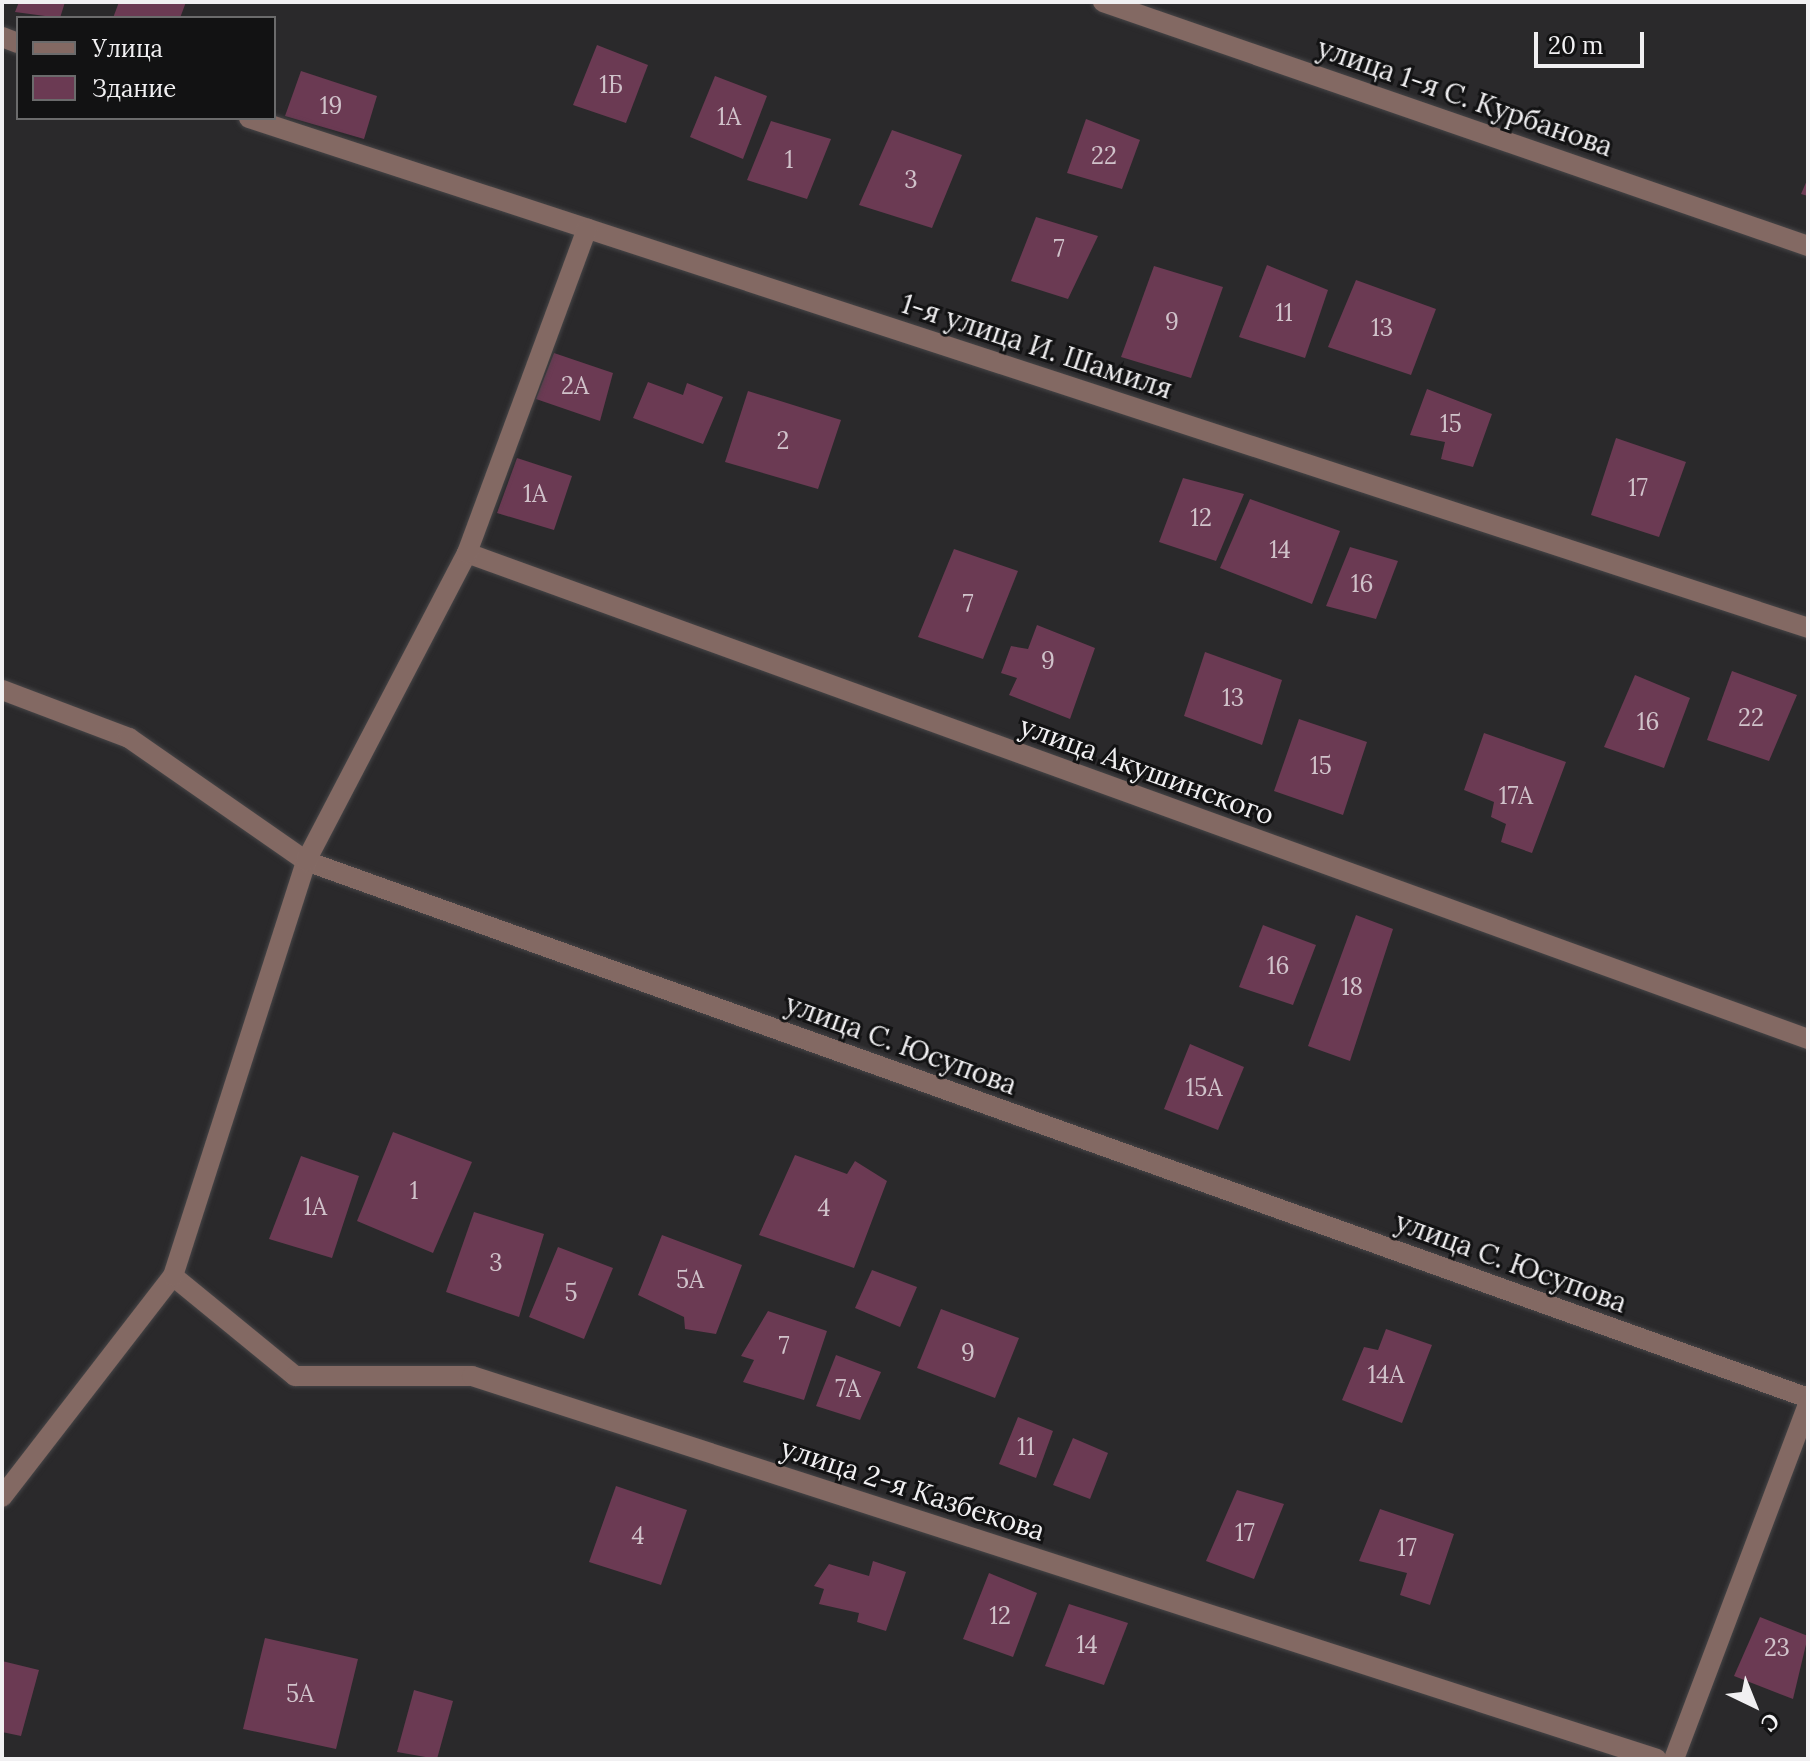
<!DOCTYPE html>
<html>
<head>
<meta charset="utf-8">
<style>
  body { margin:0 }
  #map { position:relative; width:1810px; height:1761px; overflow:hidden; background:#2a292b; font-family:Lora,serif }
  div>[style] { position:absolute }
  .building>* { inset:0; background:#6b3a53 }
  .roads { filter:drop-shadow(0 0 2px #464547) drop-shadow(0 0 2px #464547) }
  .minor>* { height:20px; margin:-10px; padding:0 10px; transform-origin:10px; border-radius:10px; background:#836963 }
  span { translate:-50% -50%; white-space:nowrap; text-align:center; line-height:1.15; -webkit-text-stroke:6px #121213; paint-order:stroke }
  .number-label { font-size:24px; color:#d0c2ca }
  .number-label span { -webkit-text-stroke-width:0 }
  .street-label { font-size:28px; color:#f1f0f2 }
  .frame { position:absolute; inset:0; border:4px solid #f1f0f2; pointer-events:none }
  .legend { position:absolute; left:16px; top:16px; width:260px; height:104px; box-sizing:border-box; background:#121213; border:2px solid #6b6b6c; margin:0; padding:10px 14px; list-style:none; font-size:24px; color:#f1f0f2 }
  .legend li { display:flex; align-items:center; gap:16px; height:40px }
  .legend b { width:40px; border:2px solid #6b6b6c }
  .north { position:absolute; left:1714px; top:1665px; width:80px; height:80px; -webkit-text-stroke:6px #121213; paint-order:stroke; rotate:137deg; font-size:22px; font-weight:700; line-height:32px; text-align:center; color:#f1f0f2 }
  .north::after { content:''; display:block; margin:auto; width:28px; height:36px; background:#f1f0f2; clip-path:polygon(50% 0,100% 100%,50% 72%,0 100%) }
  .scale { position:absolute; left:1534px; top:32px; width:110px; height:36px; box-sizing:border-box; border:4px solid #f1f0f2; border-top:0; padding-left:10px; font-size:24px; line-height:28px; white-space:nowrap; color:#f1f0f2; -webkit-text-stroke:6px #121213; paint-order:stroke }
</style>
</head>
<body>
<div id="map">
  <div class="building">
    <i style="clip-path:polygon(19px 2px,65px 2px,60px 18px,15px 12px)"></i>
    <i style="clip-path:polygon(119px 2px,186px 2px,180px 18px,113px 18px)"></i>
    <i style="clip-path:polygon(597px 45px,648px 65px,626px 123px,573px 105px)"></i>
    <i style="clip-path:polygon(301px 71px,377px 96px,364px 139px,285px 116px)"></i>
    <i style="clip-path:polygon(715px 76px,767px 96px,743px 159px,690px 137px)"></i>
    <i style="clip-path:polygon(1086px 119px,1140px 140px,1122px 189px,1067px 173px)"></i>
    <i style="clip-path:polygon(771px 121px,831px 139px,807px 199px,747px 180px)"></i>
    <i style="clip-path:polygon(892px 130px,962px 155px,932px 228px,859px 205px)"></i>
    <i style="clip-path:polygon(1808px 178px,1808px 196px,1801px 194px)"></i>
    <i style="clip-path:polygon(1036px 217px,1098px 236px,1068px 299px,1011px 281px)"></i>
    <i style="clip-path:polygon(1267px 265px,1328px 290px,1305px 358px,1239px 337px)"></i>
    <i style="clip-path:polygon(1154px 266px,1223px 287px,1191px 378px,1121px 357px)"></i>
    <i style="clip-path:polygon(1356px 280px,1436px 309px,1411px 375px,1328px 347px)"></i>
    <i style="clip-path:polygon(554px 353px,613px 373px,600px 421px,536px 399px)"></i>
    <i style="clip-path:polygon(648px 382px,683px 395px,687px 383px,723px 397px,703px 444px,633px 418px)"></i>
    <i style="clip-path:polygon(1427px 389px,1492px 414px,1473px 467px,1441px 459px,1445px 442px,1410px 435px)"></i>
    <i style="clip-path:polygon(748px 391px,841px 420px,818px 489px,725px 462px)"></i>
    <i style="clip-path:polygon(1616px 438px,1686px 462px,1659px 537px,1591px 515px)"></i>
    <i style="clip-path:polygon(517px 458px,572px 476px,554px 530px,497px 513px)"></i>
    <i style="clip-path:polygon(1183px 478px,1244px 494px,1216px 561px,1159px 542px)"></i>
    <i style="clip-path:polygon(1250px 499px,1340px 531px,1312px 604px,1220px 568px)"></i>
    <i style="clip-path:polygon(1350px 547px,1398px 561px,1376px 619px,1326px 606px)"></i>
    <i style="clip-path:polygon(954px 549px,1018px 571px,983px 659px,918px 637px)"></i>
    <i style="clip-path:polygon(1037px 625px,1095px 648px,1070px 719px,1009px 695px,1017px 678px,1001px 673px,1011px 646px,1028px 649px)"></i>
    <i style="clip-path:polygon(1205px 652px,1282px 680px,1262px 745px,1184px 716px)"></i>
    <i style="clip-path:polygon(1732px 671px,1797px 695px,1769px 761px,1707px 740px)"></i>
    <i style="clip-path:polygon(1635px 675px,1690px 698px,1664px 768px,1604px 747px)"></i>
    <i style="clip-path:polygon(1299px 719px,1367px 742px,1343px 815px,1274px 791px)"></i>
    <i style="clip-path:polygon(1484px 733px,1566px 762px,1532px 853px,1501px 842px,1506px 824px,1491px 817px,1494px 802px,1464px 790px)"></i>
    <i style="clip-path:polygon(1356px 915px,1393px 929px,1350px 1061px,1308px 1046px)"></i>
    <i style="clip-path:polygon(1263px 925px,1316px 945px,1293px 1005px,1239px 987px)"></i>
    <i style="clip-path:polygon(1190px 1044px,1244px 1067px,1218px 1130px,1164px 1109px)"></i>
    <i style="clip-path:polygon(393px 1132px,472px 1162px,433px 1253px,357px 1221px)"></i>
    <i style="clip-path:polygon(795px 1155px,847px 1174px,855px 1161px,887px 1181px,854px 1268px,759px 1235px)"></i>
    <i style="clip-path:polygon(301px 1156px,359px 1176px,332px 1258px,269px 1239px)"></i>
    <i style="clip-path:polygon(474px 1212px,544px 1234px,519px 1317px,446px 1292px)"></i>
    <i style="clip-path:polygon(662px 1235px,742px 1265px,716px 1334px,685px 1329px,684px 1317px,638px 1295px)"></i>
    <i style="clip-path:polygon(558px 1247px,613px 1268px,584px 1339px,529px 1317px)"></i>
    <i style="clip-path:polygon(872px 1270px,917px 1287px,900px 1327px,855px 1308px)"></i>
    <i style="clip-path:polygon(941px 1309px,1019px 1338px,995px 1398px,917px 1368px)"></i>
    <i style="clip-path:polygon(768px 1311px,827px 1331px,804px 1400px,743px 1382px,754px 1360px,741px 1356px)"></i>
    <i style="clip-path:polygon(1386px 1329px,1432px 1345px,1402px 1423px,1342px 1400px,1364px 1347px,1378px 1350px)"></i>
    <i style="clip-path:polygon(836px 1355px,881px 1372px,860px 1420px,816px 1406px)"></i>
    <i style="clip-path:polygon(1018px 1417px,1053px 1431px,1036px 1478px,999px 1464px)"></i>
    <i style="clip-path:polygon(1073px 1438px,1108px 1453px,1090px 1499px,1053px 1485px)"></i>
    <i style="clip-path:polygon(616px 1486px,687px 1510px,661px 1585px,589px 1562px)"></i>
    <i style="clip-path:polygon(1237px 1490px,1284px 1504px,1254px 1579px,1206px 1561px)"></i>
    <i style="clip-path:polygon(1380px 1509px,1454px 1534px,1430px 1605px,1400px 1595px,1407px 1573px,1359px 1561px)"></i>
    <i style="clip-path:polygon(873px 1561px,906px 1572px,886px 1631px,857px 1622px,859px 1613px,819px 1604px,824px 1589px,814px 1586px,829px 1564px,869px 1576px)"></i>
    <i style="clip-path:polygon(989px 1573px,1037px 1593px,1013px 1657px,963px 1639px)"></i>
    <i style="clip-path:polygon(1069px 1604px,1128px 1623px,1104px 1685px,1045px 1666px)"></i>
    <i style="clip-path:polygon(1760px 1617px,1808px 1636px,1793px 1699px,1734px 1676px)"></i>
    <i style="clip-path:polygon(265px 1638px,358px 1659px,336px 1749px,243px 1729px)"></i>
    <i style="clip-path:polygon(2px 1661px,39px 1670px,21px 1736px,2px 1732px)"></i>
    <i style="clip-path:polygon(414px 1690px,453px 1701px,437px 1759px,397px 1752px)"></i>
  </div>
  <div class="roads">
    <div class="minor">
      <i style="left:1103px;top:2px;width:746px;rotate:19.09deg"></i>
      <i style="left:2px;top:37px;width:17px;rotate:21deg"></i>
      <i style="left:249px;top:118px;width:1640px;rotate:18.11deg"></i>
      <i style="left:467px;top:553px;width:1426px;rotate:19.92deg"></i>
      <i style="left:2px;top:690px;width:136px;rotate:20.7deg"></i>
      <i style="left:129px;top:738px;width:216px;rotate:34.8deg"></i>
      <i style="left:306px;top:861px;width:1595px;rotate:19.67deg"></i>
      <i style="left:173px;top:1276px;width:158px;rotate:39.3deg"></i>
      <i style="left:295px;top:1376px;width:177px"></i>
      <i style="left:472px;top:1376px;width:1245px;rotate:17.91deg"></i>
      <i style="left:2px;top:1497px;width:279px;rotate:-52.3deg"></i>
      <i style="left:173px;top:1276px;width:436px;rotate:-72.2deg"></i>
      <i style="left:306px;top:861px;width:348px;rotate:-62.4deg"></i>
      <i style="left:467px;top:553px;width:346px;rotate:-69.7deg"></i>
      <i style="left:1674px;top:1759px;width:379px;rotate:-69.3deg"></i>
    </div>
  </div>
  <div class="number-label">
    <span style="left:611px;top:85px">1Б</span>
    <span style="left:331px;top:106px">19</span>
    <span style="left:729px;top:117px">1А</span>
    <span style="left:1104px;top:156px">22</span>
    <span style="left:789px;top:160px">1</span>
    <span style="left:911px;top:180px">3</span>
    <span style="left:1059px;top:249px">7</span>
    <span style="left:1284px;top:313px">11</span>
    <span style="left:1172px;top:322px">9</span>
    <span style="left:1382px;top:328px">13</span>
    <span style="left:575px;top:386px">2А</span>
    <span style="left:1451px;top:424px">15</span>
    <span style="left:783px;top:441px">2</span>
    <span style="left:1638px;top:488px">17</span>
    <span style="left:535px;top:494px">1А</span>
    <span style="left:1201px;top:518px">12</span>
    <span style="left:1280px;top:550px">14</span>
    <span style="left:1362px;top:584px">16</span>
    <span style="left:968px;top:604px">7</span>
    <span style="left:1048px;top:661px">9</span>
    <span style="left:1233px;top:698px">13</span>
    <span style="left:1751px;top:718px">22</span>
    <span style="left:1648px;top:722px">16</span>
    <span style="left:1321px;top:766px">15</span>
    <span style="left:1516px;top:796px">17А</span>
    <span style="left:1278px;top:966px">16</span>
    <span style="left:1352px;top:987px">18</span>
    <span style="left:1204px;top:1088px">15А</span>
    <span style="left:414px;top:1191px">1</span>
    <span style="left:315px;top:1207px">1А</span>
    <span style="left:824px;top:1208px">4</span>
    <span style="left:496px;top:1263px">3</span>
    <span style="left:690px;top:1280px">5А</span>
    <span style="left:571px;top:1293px">5</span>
    <span style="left:784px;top:1346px">7</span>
    <span style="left:968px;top:1353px">9</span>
    <span style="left:1386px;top:1375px">14А</span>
    <span style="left:848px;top:1389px">7А</span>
    <span style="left:1026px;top:1447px">11</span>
    <span style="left:1245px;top:1533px">17</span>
    <span style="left:638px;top:1536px">4</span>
    <span style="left:1407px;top:1548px">17</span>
    <span style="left:1000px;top:1616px">12</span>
    <span style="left:1087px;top:1645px">14</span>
    <span style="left:1777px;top:1648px">23</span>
    <span style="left:300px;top:1694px">5А</span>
  </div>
  <div class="street-label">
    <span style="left:1465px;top:97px;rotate:19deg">улица 1-я С. Курбанова</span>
    <span style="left:1037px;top:346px;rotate:18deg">1-я улица И. Шамиля</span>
    <span style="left:1147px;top:770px;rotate:20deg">улица Акушинского</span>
    <span style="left:901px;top:1044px;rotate:20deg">улица С. Юсупова</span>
    <span style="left:1511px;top:1262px;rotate:20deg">улица С. Юсупова</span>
    <span style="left:913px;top:1489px;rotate:18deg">улица 2-я Казбекова</span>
  </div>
  <div class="frame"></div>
  <ul class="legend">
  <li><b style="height:10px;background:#836963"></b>Улица</li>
  <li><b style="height:22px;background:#6b3a53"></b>Здание</li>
  </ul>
  <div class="north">С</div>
  <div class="scale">20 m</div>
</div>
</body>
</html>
